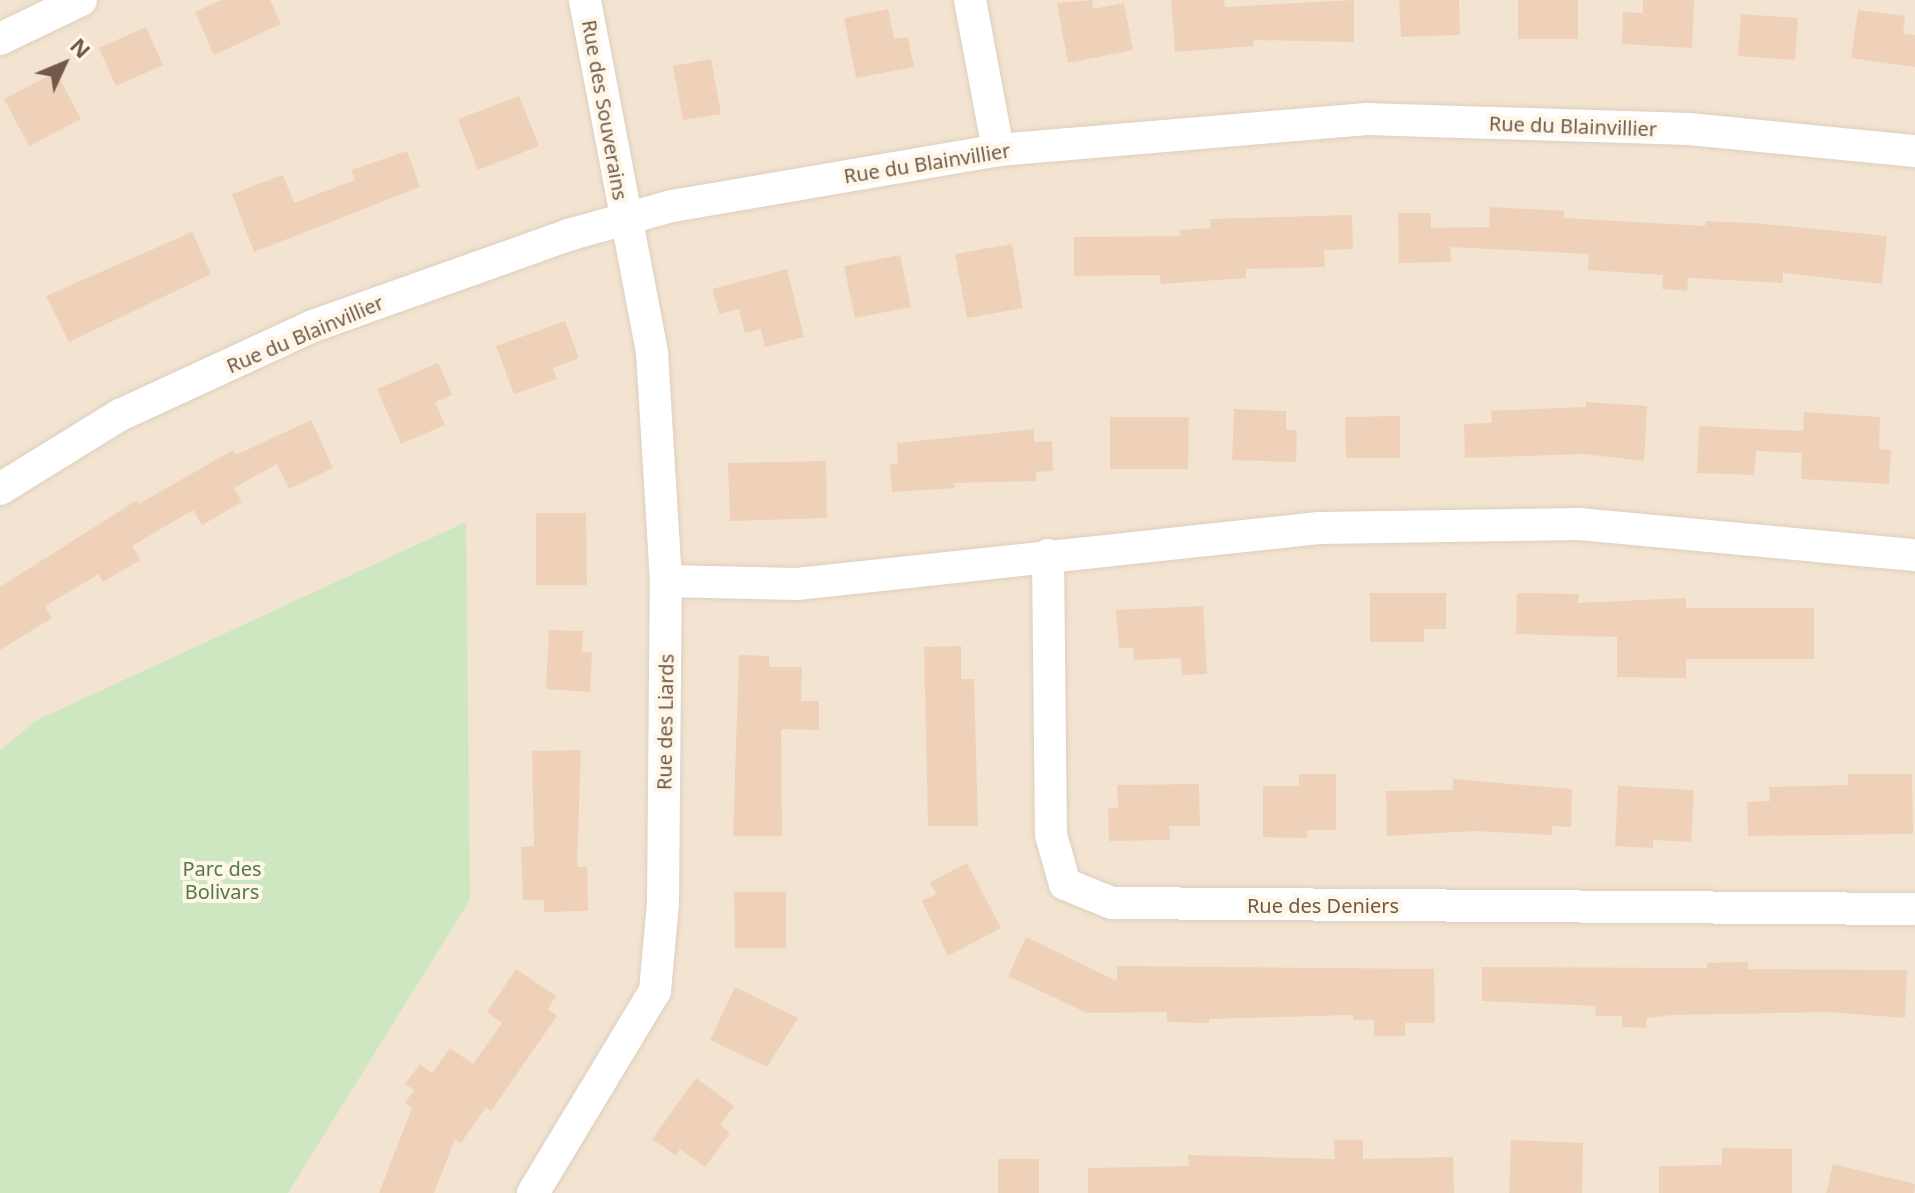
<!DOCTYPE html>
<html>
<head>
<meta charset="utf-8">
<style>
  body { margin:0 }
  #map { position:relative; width:1915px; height:1193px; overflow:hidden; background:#fbf2e1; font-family:"Noto Sans",sans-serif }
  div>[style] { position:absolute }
  .residential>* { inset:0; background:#f2e4d0 }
  .green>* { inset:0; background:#cfe7c1 }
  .building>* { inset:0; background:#efd1ba }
  .roads { filter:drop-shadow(0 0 2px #decebe) drop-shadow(0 0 2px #decebe) }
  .minor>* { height:32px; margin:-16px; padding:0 16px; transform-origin:16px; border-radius:16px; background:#fff }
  span { translate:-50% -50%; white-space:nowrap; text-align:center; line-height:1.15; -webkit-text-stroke:8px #fef6e7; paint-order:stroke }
  .street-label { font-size:20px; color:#71594a }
  .park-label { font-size:20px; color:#547b45 }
  .north { position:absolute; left:24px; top:24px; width:80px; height:80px; -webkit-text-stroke:6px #fef6e7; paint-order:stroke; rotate:46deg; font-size:22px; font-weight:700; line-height:32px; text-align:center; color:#71594a }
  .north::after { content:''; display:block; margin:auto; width:28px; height:36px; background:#71594a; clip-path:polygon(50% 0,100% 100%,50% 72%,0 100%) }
</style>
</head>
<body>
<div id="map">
  <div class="residential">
    <i style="clip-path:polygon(0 0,1915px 0,1915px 1193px,288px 1193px,470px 900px,37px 720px,0 750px)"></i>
  </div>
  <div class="green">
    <i style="clip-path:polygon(466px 522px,470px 900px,288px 1193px,0 1193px,0 750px,37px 720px)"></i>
  </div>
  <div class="building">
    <i style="clip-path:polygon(221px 0,270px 0,281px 24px,214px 55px,195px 12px)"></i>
    <i style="clip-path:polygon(1092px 0,1093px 9px,1124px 3px,1133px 50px,1068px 63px,1057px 3px)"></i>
    <i style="clip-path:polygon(1171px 0,1224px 0,1225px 7px,1354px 0,1354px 42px,1253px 40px,1254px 46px,1175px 52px)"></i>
    <i style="clip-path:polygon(1399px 0,1459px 0,1460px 35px,1401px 37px)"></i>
    <i style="clip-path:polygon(1518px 0,1578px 0,1578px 39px,1518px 39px)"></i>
    <i style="clip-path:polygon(1643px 0,1694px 0,1692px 48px,1622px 44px,1623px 12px,1643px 13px)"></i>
    <i style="clip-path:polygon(888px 9px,894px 39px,908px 37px,914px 67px,856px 78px,844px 18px)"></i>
    <i style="clip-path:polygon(1858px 10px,1905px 16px,1903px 34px,1915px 35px,1915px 67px,1851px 58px)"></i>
    <i style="clip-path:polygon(1741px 14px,1798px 18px,1795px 60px,1738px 56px)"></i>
    <i style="clip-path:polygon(146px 27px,163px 65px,116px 86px,99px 48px)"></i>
    <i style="clip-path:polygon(711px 59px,721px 114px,683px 120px,673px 66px)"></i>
    <i style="clip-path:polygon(56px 72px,81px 119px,29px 146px,4px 99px)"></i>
    <i style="clip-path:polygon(519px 96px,539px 146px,478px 170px,458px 119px)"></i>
    <i style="clip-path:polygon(407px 151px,420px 187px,254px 252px,232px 194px,283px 175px,294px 203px,355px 180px,351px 170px)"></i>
    <i style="clip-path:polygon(1490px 207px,1564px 211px,1564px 218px,1705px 226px,1706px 221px,1755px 223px,1887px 236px,1882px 284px,1783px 273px,1783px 283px,1688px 278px,1687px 291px,1662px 289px,1663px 275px,1588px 270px,1589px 254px,1450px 247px,1451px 262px,1399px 263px,1398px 213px,1431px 213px,1431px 228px,1489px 227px)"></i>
    <i style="clip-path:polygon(1352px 215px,1353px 249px,1324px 250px,1325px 267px,1246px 269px,1246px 278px,1161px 284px,1160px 275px,1074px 276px,1074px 237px,1180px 236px,1179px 230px,1211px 228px,1210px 219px)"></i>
    <i style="clip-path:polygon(192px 232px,211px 274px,69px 342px,46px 296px)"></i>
    <i style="clip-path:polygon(1012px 244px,1023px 308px,967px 318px,955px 254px)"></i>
    <i style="clip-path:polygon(900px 255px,911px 307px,855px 318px,844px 266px)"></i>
    <i style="clip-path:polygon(787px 269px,804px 337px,765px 347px,761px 329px,745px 333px,739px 309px,719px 314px,712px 289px)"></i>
    <i style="clip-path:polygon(565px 321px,579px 358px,553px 368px,557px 379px,514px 394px,496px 346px)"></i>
    <i style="clip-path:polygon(438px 363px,452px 395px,435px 402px,445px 425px,401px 444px,377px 389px)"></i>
    <i style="clip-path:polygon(1586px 402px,1647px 406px,1644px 461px,1583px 454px,1465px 458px,1464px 424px,1492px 423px,1491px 411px,1586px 407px)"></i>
    <i style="clip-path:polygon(1234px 409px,1286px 411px,1286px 430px,1297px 430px,1296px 462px,1232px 460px)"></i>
    <i style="clip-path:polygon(1804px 412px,1880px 417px,1879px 449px,1891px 450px,1889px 484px,1801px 479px,1802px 453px,1756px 451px,1754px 475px,1697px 473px,1699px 426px,1803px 431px)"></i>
    <i style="clip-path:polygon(1400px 416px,1400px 458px,1346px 458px,1345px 417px)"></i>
    <i style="clip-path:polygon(1110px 417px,1189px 417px,1188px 469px,1110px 469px)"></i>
    <i style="clip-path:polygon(311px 420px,333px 468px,289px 489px,277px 464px,234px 488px,242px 502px,202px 525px,193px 510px,132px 546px,140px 560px,103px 582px,99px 574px,45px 606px,52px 618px,0 650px,0 587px,137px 500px,139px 504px,233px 450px,236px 455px)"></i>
    <i style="clip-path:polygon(1034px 429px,1034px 442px,1052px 441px,1053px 471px,1036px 472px,1036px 481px,954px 483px,955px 488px,892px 492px,890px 464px,898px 463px,897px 443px)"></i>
    <i style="clip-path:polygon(826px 461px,827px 518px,730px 521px,728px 463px)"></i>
    <i style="clip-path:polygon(536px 513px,586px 513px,587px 585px,536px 585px)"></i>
    <i style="clip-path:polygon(1370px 593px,1446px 593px,1446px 629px,1424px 629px,1424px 642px,1370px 642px)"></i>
    <i style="clip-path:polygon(1517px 593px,1579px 594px,1578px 603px,1686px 598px,1686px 608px,1814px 608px,1814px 659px,1686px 659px,1686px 678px,1617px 677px,1617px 637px,1516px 634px)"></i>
    <i style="clip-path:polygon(1203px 606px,1207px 674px,1182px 675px,1181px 658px,1134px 660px,1133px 648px,1119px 648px,1116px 610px)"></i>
    <i style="clip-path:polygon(549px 630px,583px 631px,582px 652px,592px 652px,590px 692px,546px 689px)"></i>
    <i style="clip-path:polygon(961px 646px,961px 679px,974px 679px,978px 826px,928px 826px,924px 647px)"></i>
    <i style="clip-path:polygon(739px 655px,769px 656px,769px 667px,802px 667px,801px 701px,819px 701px,819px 730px,781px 729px,782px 836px,733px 836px)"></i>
    <i style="clip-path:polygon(581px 750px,577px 867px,587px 867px,588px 911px,544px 912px,544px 900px,523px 900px,521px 847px,534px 846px,532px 751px)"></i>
    <i style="clip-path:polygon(1299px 774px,1336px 774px,1336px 830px,1307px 830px,1307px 838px,1263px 837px,1263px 786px,1299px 786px)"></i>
    <i style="clip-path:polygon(1848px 774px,1912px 774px,1913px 834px,1748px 836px,1747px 802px,1770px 801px,1769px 787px,1848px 785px)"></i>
    <i style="clip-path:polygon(1453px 779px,1572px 789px,1571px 827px,1552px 826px,1552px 835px,1475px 831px,1387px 836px,1386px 791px,1453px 790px)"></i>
    <i style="clip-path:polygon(1199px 784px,1200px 826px,1169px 826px,1170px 840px,1109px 841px,1108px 808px,1118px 808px,1117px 785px)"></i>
    <i style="clip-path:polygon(1618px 786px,1694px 790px,1691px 842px,1653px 840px,1653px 848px,1615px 846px)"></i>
    <i style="clip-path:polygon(967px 863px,1001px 928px,948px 956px,922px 901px,936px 894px,930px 882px)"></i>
    <i style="clip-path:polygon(734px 892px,786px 892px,786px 948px,735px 948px)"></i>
    <i style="clip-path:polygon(1026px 937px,1117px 981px,1117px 966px,1434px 969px,1435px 1023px,1405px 1023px,1405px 1036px,1374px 1036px,1374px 1020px,1353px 1020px,1353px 1015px,1209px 1019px,1209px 1023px,1167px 1022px,1167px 1012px,1087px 1013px,1008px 976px)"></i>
    <i style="clip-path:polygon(1748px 962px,1748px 969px,1907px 970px,1905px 1018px,1828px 1012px,1673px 1015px,1647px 1018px,1646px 1028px,1622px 1027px,1622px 1016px,1596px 1016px,1595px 1006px,1482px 1001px,1482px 967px,1707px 968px,1707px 963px)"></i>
    <i style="clip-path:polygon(516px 969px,556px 996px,548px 1009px,557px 1016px,491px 1111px,486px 1107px,461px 1143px,455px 1139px,434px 1193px,379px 1193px,412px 1108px,405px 1103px,414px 1090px,405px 1084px,420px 1064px,432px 1073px,450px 1048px,473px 1064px,502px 1023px,487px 1012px)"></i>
    <i style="clip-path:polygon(735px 987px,798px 1018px,767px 1067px,710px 1040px)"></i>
    <i style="clip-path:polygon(696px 1078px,734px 1106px,720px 1125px,730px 1133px,705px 1167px,680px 1149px,676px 1156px,652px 1139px)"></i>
    <i style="clip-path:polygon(1334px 1140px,1363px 1140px,1363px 1159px,1453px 1157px,1454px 1193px,1088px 1193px,1088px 1168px,1189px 1166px,1188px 1155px,1335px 1159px)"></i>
    <i style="clip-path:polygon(1511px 1140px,1583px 1143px,1582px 1193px,1509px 1193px)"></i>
    <i style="clip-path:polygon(1722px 1148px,1792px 1149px,1792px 1193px,1659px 1193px,1659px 1166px,1722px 1165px)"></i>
    <i style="clip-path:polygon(998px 1159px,1039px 1159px,1039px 1193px,998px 1193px)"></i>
    <i style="clip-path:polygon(1833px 1164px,1915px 1184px,1914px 1193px,1826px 1193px)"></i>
  </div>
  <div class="roads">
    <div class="minor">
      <i style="left:970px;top:0;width:153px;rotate:79.4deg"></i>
      <i style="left:0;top:39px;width:90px;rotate:-25.7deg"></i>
      <i style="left:0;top:489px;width:141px;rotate:-31.7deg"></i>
      <i style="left:120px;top:415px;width:213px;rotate:-24.8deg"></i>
      <i style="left:313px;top:326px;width:271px;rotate:-19.6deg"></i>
      <i style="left:568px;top:235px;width:108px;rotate:-15.6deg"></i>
      <i style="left:672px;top:206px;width:331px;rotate:-9.7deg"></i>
      <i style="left:998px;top:150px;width:370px;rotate:-4.8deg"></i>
      <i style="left:1367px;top:119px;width:322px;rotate:1.8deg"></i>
      <i style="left:1689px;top:129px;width:227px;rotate:5.6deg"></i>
      <i style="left:1048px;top:555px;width:280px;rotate:89.4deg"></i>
      <i style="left:1051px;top:835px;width:51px;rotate:74.1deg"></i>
      <i style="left:1065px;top:884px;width:51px;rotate:22deg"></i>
      <i style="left:1112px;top:903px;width:803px;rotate:0.43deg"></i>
      <i style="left:666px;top:581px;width:131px;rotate:1.3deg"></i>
      <i style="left:797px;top:584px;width:525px;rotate:-6.12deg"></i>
      <i style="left:1319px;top:528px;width:260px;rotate:-0.9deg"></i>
      <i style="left:1579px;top:524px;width:337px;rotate:5.3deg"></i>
      <i style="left:533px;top:1193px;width:236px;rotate:-58.9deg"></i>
      <i style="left:655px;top:991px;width:88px;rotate:-84.8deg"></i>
      <i style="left:663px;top:903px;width:322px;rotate:-89.5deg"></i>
      <i style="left:666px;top:581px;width:229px;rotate:-93.5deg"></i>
      <i style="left:652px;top:352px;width:358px;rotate:-100.8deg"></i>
    </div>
  </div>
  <div class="street-label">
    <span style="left:605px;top:110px;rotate:80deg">Rue des Souverains</span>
    <span style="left:1573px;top:126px;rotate:2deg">Rue du Blainvillier</span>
    <span style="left:927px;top:163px;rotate:-9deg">Rue du Blainvillier</span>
    <span style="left:305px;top:334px;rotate:-23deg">Rue du Blainvillier</span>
    <span style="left:665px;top:722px;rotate:-89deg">Rue des Liards</span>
    <span style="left:1323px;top:905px">Rue des Deniers</span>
  </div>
  <div class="park-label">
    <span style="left:222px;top:880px">Parc des<br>Bolivars</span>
  </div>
  <div class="north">N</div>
</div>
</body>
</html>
